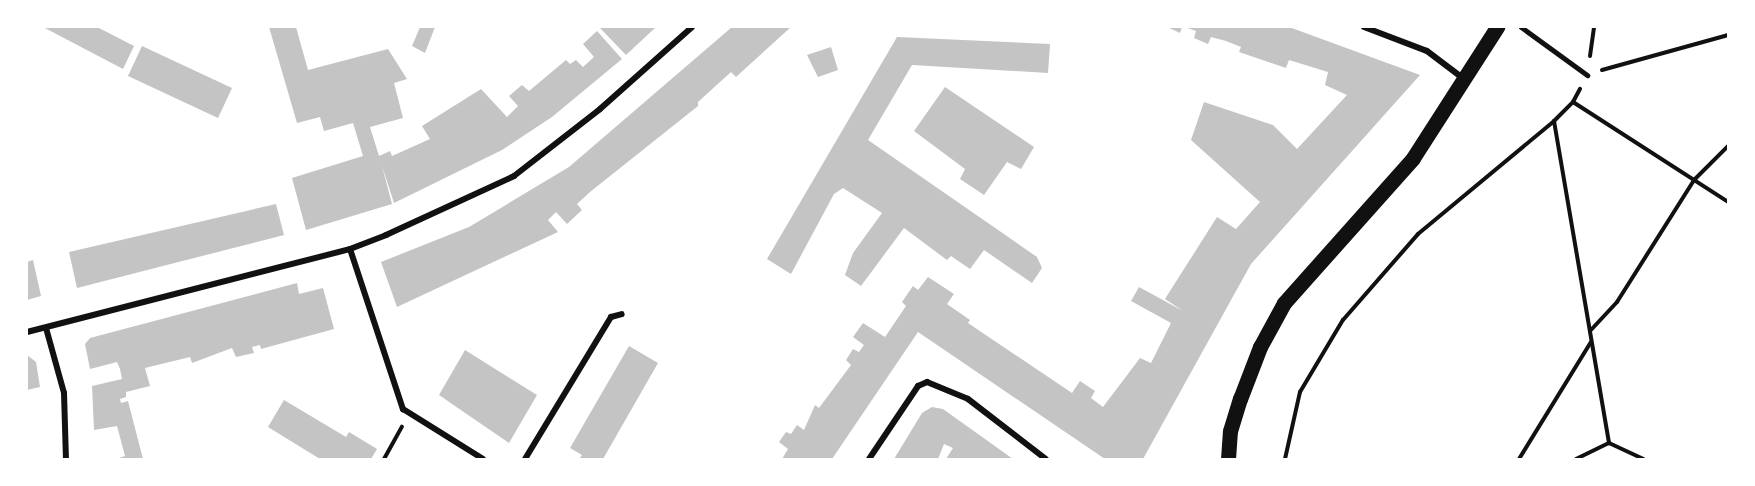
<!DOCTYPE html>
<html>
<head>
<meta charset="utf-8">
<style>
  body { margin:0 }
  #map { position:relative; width:1755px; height:486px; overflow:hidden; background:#fff; font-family:"PT Sans",sans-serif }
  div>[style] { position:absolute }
  .building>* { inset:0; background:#c4c4c4 }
  .path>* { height:4px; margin:-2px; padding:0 2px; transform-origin:2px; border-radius:2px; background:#111 }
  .pedestrian>* { height:5px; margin:-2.5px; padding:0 2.5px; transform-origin:2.5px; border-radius:2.5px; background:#111 }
  .minor>* { height:6px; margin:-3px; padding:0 3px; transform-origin:3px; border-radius:3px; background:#111 }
  .primary>* { height:15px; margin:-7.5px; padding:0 7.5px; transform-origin:7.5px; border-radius:7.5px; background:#111 }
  span { translate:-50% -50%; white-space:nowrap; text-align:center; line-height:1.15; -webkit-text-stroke:5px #fff; paint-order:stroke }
  .frame { position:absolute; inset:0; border:28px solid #fff; pointer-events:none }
</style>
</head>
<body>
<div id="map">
  <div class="building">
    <i style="clip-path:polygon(43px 27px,97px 27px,134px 46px,123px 69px)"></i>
    <i style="clip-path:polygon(269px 27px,296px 27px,308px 70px,388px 49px,407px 79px,394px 83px,403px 118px,370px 127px,379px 156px,390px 151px,392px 156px,430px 139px,422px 126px,481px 89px,507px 117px,518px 106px,509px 96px,522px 85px,529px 91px,566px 60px,570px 64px,576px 60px,583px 67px,594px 57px,583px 44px,597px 31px,622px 59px,552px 117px,502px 150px,394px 203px,382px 166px,392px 204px,306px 230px,292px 178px,363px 156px,353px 123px,324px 131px,320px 117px,297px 123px)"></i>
    <i style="clip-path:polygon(420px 27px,435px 27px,425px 53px,412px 46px)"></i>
    <i style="clip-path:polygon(599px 27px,656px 27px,626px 55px)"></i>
    <i style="clip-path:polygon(732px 27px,791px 27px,736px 77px,731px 72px,698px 102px,698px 106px,590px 192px,577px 204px,582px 210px,567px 224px,556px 212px,548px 220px,558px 232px,397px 307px,381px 262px,469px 227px,569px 167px)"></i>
    <i style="clip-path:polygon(1167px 27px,1182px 27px,1180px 33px)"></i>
    <i style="clip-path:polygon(1185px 27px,1289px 27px,1420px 75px,1251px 264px,1143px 459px,1105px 459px,918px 332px,832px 459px,782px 459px,788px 449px,779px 442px,786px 432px,791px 434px,797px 425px,804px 430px,815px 405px,819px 408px,851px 365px,846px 360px,853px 349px,859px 352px,864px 345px,853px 337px,863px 323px,885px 337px,906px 306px,902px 302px,913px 286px,918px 290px,928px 277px,954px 294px,947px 304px,970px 320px,968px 323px,1072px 393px,1080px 381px,1095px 391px,1091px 398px,1103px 407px,1140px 358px,1151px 363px,1171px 323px,1131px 301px,1139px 287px,1183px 311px,1165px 299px,1217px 217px,1236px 229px,1260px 202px,1191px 140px,1204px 102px,1273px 125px,1297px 149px,1347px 95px,1325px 85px,1328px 72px,1289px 60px,1286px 68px,1239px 52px,1241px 47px,1226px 41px,1211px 37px,1208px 44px,1194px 38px,1196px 31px)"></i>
    <i style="clip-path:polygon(897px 37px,1050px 44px,1048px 73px,912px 65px,868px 140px,1037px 257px,1042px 268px,1032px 283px,984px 250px,970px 269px,951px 256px,947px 260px,904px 228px,861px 286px,845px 275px,853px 253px,882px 213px,843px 188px,834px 194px,791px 274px,767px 259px)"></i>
    <i style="clip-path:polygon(142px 46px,232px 88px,218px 118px,128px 76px)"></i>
    <i style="clip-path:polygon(831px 47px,838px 70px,818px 77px,807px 55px)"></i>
    <i style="clip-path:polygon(945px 87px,1034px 147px,1021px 169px,1007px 162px,984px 195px,960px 179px,965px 169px,914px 131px)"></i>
    <i style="clip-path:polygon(276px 204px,284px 235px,77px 288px,69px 252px)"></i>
    <i style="clip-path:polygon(33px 260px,41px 296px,27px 300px,27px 262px)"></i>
    <i style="clip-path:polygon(297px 283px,299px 294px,323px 288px,334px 329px,261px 349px,260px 345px,252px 347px,254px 353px,236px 357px,232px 348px,192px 363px,190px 357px,145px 368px,150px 386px,126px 392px,126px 397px,120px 399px,121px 403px,128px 401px,143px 459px,116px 459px,125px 456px,117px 426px,94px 430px,92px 386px,122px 379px,120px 369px,117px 362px,90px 369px,85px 344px,90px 338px)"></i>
    <i style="clip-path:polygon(629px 346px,658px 363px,603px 459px,579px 459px,582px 455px,570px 448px)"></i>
    <i style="clip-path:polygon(465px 350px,537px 395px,509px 443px,439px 395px)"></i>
    <i style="clip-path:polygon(27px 355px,36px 362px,40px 387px,27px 390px)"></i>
    <i style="clip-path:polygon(284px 400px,346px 437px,349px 432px,377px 449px,371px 459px,320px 459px,268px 427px)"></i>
    <i style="clip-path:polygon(932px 407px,943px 409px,1013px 459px,946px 459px,953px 448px,944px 444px,938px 459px,894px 459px,922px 413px)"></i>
  </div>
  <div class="path">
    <i style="left:1590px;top:56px;width:29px;rotate:-82deg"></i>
    <i style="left:1602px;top:70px;width:131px;rotate:-15.5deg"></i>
    <i style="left:1573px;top:102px;width:184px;rotate:32.8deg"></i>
    <i style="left:1554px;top:121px;width:327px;rotate:80.3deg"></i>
    <i style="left:1590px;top:331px;width:40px;rotate:-47deg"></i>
    <i style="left:1617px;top:302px;width:144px;rotate:-57.7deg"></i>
    <i style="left:1694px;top:180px;width:48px;rotate:-45deg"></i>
    <i style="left:384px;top:459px;width:37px;rotate:-61deg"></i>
    <i style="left:1285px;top:459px;width:69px;rotate:-77.4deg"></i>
    <i style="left:1300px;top:392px;width:84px;rotate:-59.2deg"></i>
    <i style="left:1343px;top:320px;width:114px;rotate:-48.9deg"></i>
    <i style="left:1418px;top:234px;width:177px;rotate:-39.7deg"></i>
    <i style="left:1554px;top:121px;width:27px;rotate:-45deg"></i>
    <i style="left:1573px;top:102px;width:15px;rotate:-62deg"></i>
    <i style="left:1519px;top:459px;width:137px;rotate:-58.4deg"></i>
    <i style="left:1576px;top:459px;width:37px;rotate:-26deg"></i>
    <i style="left:1609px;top:443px;width:38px;rotate:25deg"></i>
  </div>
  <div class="pedestrian">
    <i style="left:1521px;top:27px;width:82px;rotate:36deg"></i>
  </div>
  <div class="minor">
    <i style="left:1364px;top:27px;width:67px;rotate:20.9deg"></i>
    <i style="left:1427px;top:51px;width:46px;rotate:37.1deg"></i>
    <i style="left:350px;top:249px;width:169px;rotate:71.7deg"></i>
    <i style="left:403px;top:409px;width:94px;rotate:32deg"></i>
    <i style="left:46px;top:328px;width:67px;rotate:74.5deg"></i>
    <i style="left:64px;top:393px;width:66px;rotate:88.3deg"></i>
    <i style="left:27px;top:332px;width:333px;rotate:-14.4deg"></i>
    <i style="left:350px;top:249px;width:39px;rotate:-21deg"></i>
    <i style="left:386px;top:235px;width:141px;rotate:-24.7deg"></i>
    <i style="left:514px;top:176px;width:109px;rotate:-37.9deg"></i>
    <i style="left:600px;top:109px;width:123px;rotate:-41.7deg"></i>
    <i style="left:525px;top:459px;width:166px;rotate:-58.8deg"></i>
    <i style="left:611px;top:317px;width:11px;rotate:-15deg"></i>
    <i style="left:869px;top:459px;width:88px;rotate:-56.1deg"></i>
    <i style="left:918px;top:386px;width:10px;rotate:-24deg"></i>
    <i style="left:927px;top:382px;width:44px;rotate:22.5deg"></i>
    <i style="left:968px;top:399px;width:98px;rotate:37.6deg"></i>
  </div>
  <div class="primary">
    <i style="left:1228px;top:459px;width:28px;rotate:-86deg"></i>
    <i style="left:1230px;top:431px;width:34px;rotate:-73deg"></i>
    <i style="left:1240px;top:399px;width:56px;rotate:-69deg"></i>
    <i style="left:1260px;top:347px;width:50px;rotate:-61.4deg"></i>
    <i style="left:1284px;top:303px;width:194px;rotate:-48.3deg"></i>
    <i style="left:1413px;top:158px;width:156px;rotate:-57.3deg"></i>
  </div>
  <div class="frame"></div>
</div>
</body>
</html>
